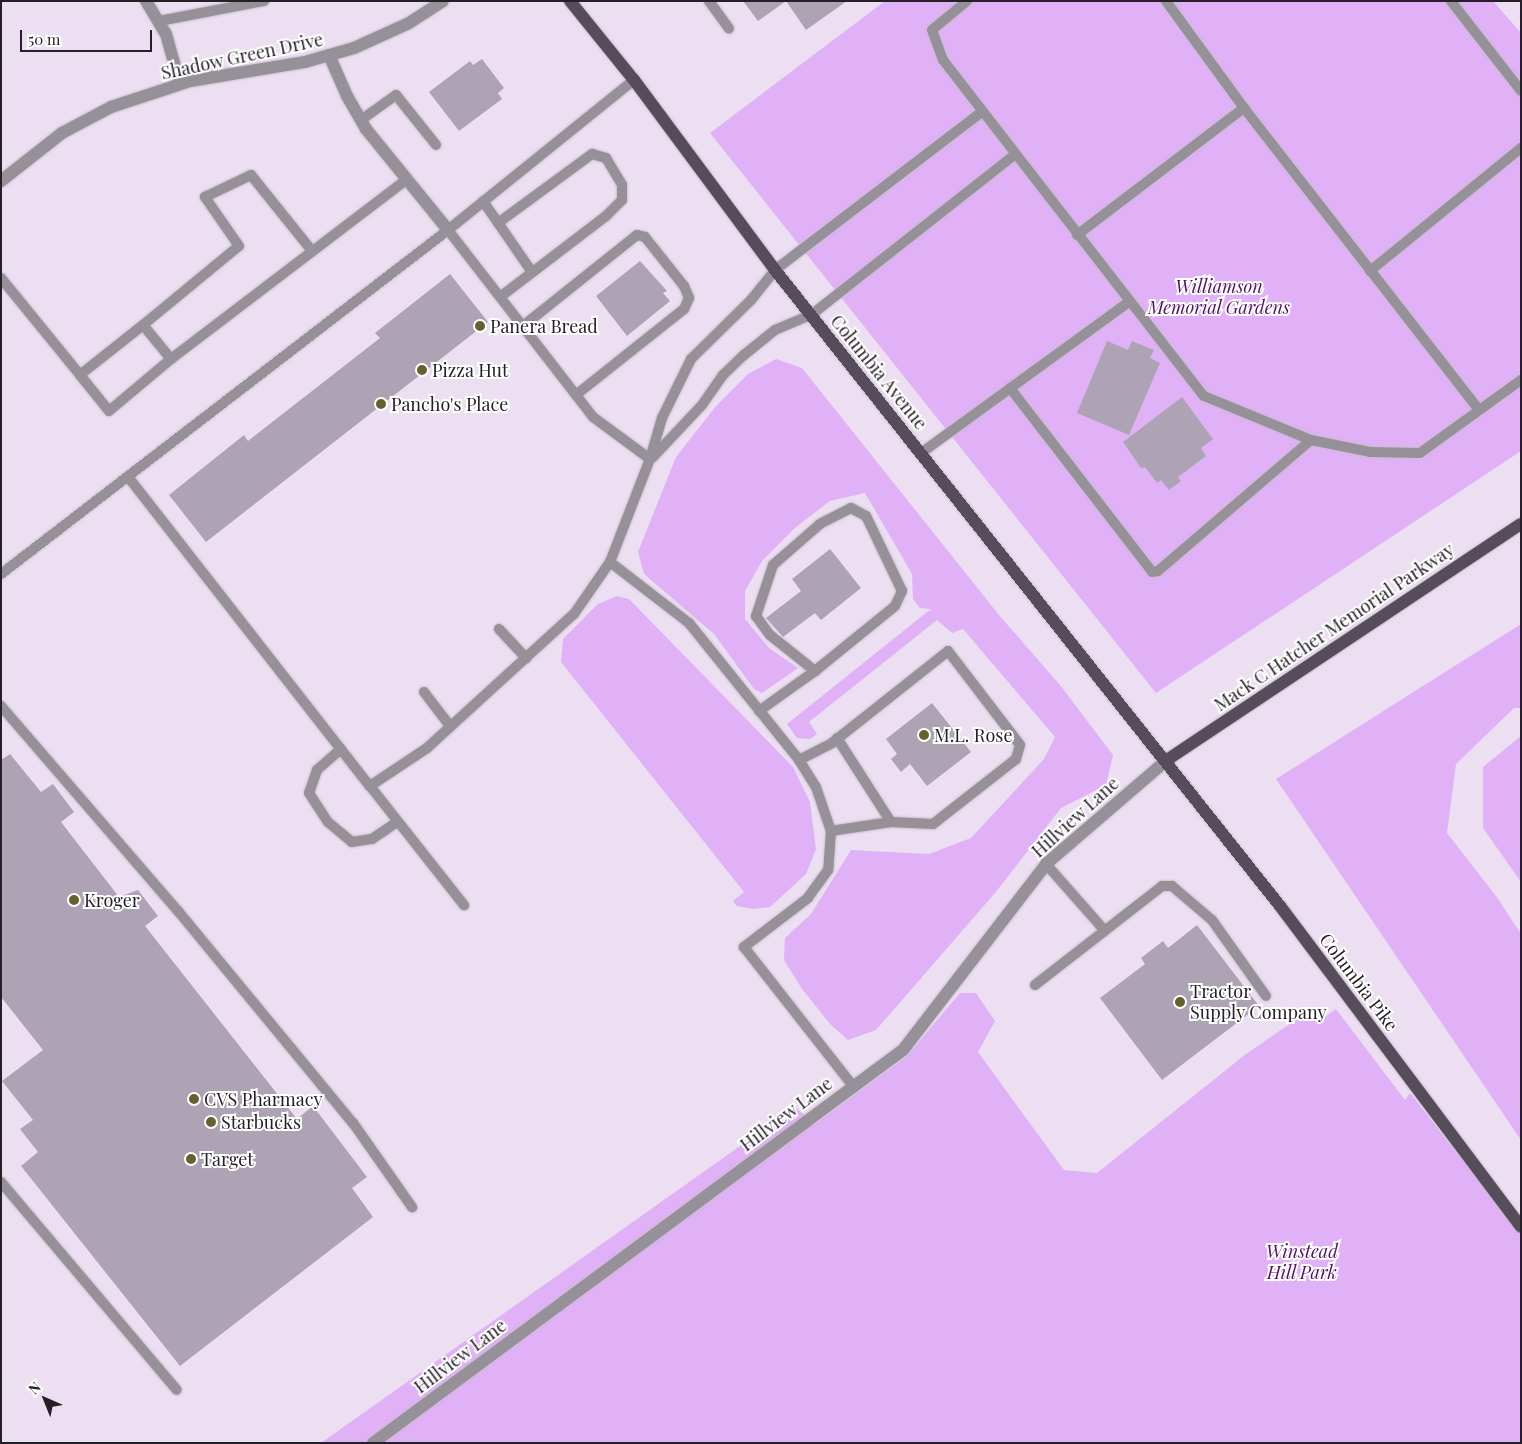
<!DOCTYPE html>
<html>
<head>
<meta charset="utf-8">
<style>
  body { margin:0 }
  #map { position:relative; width:1522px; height:1444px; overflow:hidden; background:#ecdff2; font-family:"Playfair Display",serif }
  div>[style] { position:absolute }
  .green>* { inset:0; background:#e0b1f6 }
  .building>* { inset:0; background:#aea3b4 }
  .roads { filter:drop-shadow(0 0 1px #c8bdcd) drop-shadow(0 0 1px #c8bdcd) }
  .service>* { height:10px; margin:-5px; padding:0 5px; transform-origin:5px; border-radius:5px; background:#969198 }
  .minor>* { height:12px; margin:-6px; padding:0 6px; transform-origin:6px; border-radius:6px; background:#969198 }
  .primary>* { height:12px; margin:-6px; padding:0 6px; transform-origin:6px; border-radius:6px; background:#564d5a }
  .dots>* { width:14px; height:14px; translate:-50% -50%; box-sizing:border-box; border:2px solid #fff; border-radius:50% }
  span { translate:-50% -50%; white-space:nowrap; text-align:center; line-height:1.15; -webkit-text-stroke:4px #fff; paint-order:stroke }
  .street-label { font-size:18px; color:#252027 }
  .park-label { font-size:18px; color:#511267; font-style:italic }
  .poi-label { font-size:18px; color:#252027 }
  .left { translate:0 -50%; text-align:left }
  .frame { position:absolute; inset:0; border:2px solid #252027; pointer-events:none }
  .north { position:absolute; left:20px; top:1374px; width:50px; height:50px; -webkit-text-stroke:4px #fff; paint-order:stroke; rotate:316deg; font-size:14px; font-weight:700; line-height:20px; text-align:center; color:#252027 }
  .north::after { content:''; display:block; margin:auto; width:18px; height:22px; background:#252027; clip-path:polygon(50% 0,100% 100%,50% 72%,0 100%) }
  .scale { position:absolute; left:20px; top:30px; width:132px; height:22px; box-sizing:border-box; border:2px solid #252027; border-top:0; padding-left:6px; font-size:15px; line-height:18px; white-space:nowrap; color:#252027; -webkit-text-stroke:4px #fff; paint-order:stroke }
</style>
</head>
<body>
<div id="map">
  <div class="green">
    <i style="clip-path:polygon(885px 1px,1493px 1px,1521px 33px,1521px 451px,1156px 693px,710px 133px)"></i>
    <i style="clip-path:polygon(776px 359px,802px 368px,999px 615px,1060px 685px,1113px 755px,1106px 785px,1061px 808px,995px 893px,876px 1030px,848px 1040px,831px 1025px,802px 989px,784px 960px,785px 938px,811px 914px,851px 850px,929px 854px,971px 838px,1044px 759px,1055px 737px,963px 629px,952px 633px,937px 620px,809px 722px,817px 734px,810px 739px,797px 738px,787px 724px,931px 609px,920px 608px,913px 599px,912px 574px,865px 493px,830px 501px,796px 527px,762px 561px,745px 591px,745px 619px,769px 648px,798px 668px,762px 693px,754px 689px,714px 634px,644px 574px,638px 552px,676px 457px,716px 406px,748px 374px)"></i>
    <i style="clip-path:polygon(617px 596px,629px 599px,793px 767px,810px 802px,816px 849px,806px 874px,770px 907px,753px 909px,737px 906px,733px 901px,744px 892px,561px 662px,563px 639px,598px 604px)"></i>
    <i style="clip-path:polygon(1521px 624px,1521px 708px,1514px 708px,1456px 764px,1447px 833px,1496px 896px,1521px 934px,1521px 1140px,1276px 779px)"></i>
    <i style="clip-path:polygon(1521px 736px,1521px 882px,1483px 828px,1483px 767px)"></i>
    <i style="clip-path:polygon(960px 993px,976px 993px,995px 1021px,978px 1052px,1064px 1170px,1097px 1173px,1246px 1054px,1316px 1006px,1325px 1017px,1336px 1009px,1405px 1100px,1410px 1093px,1521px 1235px,1521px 1443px,321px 1443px,795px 1107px,815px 1124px,907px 1056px)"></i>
  </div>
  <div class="building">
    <i style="clip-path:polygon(743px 1px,786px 1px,758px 21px)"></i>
    <i style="clip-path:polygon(786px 1px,847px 1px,806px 30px)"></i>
    <i style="clip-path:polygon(482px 59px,504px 88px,498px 93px,502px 99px,459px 131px,429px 92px,470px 61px,473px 65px)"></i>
    <i style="clip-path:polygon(640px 261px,667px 291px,663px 293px,670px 301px,627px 336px,596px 296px)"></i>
    <i style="clip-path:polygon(450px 274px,488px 322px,206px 542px,169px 495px,244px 435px,248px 441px,380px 338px,375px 333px)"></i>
    <i style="clip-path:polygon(1107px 341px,1128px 350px,1132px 341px,1154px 350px,1150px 358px,1160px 363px,1129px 435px,1077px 413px)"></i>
    <i style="clip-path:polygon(1182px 397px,1213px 439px,1201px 448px,1206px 456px,1178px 477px,1181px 481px,1169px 490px,1161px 480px,1157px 483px,1145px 467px,1141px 468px,1123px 442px)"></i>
    <i style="clip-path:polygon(830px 549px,861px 588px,821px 620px,815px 613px,783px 637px,766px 618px,801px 591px,792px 579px)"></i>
    <i style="clip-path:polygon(932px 703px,971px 752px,927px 786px,910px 764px,901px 772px,891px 759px,897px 754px,886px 739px)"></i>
    <i style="clip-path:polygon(10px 754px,41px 792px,53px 784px,74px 812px,61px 822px,119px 897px,138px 890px,158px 916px,145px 926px,297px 1119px,313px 1106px,367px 1177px,352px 1188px,373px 1217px,180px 1366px,21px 1166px,38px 1152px,20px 1129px,33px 1120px,2px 1081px,43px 1050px,1px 997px,1px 760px)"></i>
    <i style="clip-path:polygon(1197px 925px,1259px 1006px,1162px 1080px,1100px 998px,1145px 964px,1141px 958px,1163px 941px,1168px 948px)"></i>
  </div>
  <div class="roads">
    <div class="service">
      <i style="left:709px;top:1px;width:34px;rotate:54deg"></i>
      <i style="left:967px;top:1px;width:45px;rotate:140.4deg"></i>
      <i style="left:932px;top:30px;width:32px;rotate:70deg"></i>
      <i style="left:943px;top:60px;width:425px;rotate:52.2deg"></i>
      <i style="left:1204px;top:396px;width:116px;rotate:22.4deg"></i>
      <i style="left:1311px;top:440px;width:60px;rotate:11.5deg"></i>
      <i style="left:1370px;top:452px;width:50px;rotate:1.1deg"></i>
      <i style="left:1420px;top:453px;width:125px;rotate:-35.9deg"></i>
      <i style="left:1166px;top:1px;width:132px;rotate:53.9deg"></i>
      <i style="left:1244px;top:108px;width:381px;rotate:52.1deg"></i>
      <i style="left:1451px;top:1px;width:114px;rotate:52.1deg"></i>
      <i style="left:159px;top:21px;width:107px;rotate:-10.8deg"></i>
      <i style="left:361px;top:120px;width:43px;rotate:-35.5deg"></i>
      <i style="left:396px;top:95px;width:64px;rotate:51.3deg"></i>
      <i style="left:483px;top:201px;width:86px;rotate:55.4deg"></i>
      <i style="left:498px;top:223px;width:117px;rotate:-36.3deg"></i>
      <i style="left:592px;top:154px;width:15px;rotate:16deg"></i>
      <i style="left:606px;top:158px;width:31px;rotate:59deg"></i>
      <i style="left:622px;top:185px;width:15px;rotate:90deg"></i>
      <i style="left:622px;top:200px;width:23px;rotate:135deg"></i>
      <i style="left:606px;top:216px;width:133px;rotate:142.6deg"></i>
      <i style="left:448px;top:230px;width:237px;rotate:52.2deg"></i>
      <i style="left:593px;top:417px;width:71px;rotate:36.4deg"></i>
      <i style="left:1077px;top:235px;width:210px;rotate:-37.3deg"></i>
      <i style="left:1370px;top:271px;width:195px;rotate:-39.2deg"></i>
      <i style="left:1px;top:278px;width:125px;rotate:50.8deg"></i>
      <i style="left:80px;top:375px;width:46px;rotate:51.1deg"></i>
      <i style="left:109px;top:411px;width:81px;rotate:-40deg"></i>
      <i style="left:171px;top:359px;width:44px;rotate:-129.5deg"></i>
      <i style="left:143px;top:325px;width:80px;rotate:141.6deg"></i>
      <i style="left:143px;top:325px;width:124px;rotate:-39.5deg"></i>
      <i style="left:239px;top:246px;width:60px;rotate:-124.8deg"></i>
      <i style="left:205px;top:197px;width:51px;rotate:-25.6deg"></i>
      <i style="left:251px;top:175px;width:97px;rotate:51.2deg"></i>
      <i style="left:523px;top:326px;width:146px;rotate:-38.6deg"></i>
      <i style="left:637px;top:235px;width:8px;rotate:14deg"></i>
      <i style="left:645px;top:237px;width:63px;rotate:51.5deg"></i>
      <i style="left:684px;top:286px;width:13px;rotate:67deg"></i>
      <i style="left:689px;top:298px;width:12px;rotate:114deg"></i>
      <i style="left:684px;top:309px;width:138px;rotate:141.5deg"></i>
      <i style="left:171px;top:359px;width:297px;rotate:-37.3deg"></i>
      <i style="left:1010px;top:388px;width:232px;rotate:52.3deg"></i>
      <i style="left:1152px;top:572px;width:6px;rotate:-9deg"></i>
      <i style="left:1158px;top:571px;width:201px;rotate:-40.6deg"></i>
      <i style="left:921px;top:453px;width:258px;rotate:-36deg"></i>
      <i style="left:653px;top:457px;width:71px;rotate:-46.7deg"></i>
      <i style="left:702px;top:405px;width:37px;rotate:-55deg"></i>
      <i style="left:723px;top:375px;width:29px;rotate:-44deg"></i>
      <i style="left:744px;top:355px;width:40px;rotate:-39deg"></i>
      <i style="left:775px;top:330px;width:39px;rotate:-23deg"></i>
      <i style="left:811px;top:315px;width:258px;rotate:-38.2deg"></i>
      <i style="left:129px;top:478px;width:391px;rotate:52deg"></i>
      <i style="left:370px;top:786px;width:69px;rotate:-33.7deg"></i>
      <i style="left:427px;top:748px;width:199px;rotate:-42.4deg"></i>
      <i style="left:574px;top:614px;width:63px;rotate:-55.3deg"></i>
      <i style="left:610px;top:562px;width:110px;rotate:-68.8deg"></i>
      <i style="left:650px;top:459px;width:43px;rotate:-73.7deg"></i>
      <i style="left:662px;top:418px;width:66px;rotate:-63.8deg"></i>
      <i style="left:691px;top:359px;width:84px;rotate:-44.5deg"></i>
      <i style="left:751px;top:300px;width:38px;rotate:-51deg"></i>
      <i style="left:775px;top:270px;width:260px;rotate:-37.4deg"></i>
      <i style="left:610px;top:562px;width:100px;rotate:37.7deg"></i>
      <i style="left:689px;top:623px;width:176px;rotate:51.2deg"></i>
      <i style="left:799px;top:760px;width:32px;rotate:58deg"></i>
      <i style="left:816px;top:787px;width:46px;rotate:71.2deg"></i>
      <i style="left:831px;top:831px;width:39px;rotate:94deg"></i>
      <i style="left:828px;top:870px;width:34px;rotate:126deg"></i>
      <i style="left:808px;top:898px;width:81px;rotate:142.6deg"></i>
      <i style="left:744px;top:947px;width:177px;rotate:51.9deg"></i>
      <i style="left:1px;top:574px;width:564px;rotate:-37.58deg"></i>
      <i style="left:448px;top:230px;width:239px;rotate:-38.9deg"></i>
      <i style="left:499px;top:629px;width:40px;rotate:47deg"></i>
      <i style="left:424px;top:692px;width:43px;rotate:52.6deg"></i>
      <i style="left:1px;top:706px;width:271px;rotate:49.2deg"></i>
      <i style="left:178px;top:911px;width:275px;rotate:50.5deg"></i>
      <i style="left:353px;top:1123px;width:103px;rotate:54.9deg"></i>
      <i style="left:759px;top:711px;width:69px;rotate:-35.5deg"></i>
      <i style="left:815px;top:671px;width:103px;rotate:-39.1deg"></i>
      <i style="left:895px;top:606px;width:17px;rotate:-65deg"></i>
      <i style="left:902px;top:591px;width:83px;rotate:-115.6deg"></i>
      <i style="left:866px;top:516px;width:17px;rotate:-152deg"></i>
      <i style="left:851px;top:508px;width:35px;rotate:153deg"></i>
      <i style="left:820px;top:524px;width:62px;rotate:138.9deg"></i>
      <i style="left:773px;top:565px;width:54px;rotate:108.4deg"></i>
      <i style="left:756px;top:616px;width:24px;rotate:54deg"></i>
      <i style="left:770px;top:635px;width:58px;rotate:38.7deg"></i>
      <i style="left:837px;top:738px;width:100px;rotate:57.3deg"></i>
      <i style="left:341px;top:749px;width:32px;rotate:139deg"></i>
      <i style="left:317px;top:770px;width:24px;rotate:109deg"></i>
      <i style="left:309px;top:793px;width:35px;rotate:57deg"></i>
      <i style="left:328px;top:822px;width:31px;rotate:40deg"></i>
      <i style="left:352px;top:842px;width:20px;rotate:-9deg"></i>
      <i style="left:372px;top:839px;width:30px;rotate:-34deg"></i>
      <i style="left:799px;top:760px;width:37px;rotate:-27deg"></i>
      <i style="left:832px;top:743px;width:148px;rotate:-38.4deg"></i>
      <i style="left:948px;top:651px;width:118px;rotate:52.5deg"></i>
      <i style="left:1020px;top:745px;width:15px;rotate:106deg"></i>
      <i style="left:1016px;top:759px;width:105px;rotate:141.9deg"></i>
      <i style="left:933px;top:824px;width:42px;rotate:-177.3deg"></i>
      <i style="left:891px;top:822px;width:61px;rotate:171.5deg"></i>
      <i style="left:370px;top:786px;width:152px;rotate:51.7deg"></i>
      <i style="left:1046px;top:864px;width:89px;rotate:48.6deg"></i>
      <i style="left:1035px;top:985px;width:161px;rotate:-37.9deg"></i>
      <i style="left:1162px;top:886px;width:10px"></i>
      <i style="left:1172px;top:886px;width:52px;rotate:40.4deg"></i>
      <i style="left:1212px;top:920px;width:93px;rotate:54.6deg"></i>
      <i style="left:1px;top:1182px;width:272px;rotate:49.8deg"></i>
    </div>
    <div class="minor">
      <i style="left:146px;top:1px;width:39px;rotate:59deg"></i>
      <i style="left:166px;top:34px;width:52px;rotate:74.4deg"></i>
      <i style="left:329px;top:55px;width:45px;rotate:66.3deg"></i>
      <i style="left:347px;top:96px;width:38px;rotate:60deg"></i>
      <i style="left:366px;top:129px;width:130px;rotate:50.9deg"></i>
      <i style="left:1px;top:181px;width:78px;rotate:-38.2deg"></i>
      <i style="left:62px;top:133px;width:55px;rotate:-28deg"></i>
      <i style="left:111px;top:107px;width:83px;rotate:-18.2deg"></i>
      <i style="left:190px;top:81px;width:117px;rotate:-9.4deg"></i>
      <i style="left:305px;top:62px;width:51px;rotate:-15.9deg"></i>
      <i style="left:354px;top:48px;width:60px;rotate:-24.4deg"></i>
      <i style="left:409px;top:23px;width:40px;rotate:-32.9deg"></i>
      <i style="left:373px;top:1443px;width:660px;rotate:-36.56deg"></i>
      <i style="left:903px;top:1050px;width:235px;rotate:-52.4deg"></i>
      <i style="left:1046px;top:864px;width:160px;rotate:-40.7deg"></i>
    </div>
    <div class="primary">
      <i style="left:570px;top:1px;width:102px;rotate:51deg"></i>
      <i style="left:634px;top:80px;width:237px;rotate:53.4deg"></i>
      <i style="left:775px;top:270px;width:812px;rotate:51.55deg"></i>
      <i style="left:1280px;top:906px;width:401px;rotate:53.1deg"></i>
      <i style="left:1167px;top:760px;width:425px;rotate:-33.7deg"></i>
    </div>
  </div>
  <div class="dots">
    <i style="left:480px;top:326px;background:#65612e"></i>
    <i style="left:422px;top:370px;background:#65612e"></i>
    <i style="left:381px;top:404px;background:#65612e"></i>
    <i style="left:924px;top:735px;background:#65612e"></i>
    <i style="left:74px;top:900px;background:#65612e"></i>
    <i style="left:1180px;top:1002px;background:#65612e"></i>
    <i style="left:194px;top:1099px;background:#65612e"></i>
    <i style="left:211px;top:1122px;background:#65612e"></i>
    <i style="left:191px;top:1159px;background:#65612e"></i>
  </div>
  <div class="street-label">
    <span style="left:242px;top:56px;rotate:-12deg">Shadow Green Drive</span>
    <span style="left:879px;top:372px;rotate:51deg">Columbia Avenue</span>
    <span style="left:1334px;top:627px;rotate:-34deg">Mack C Hatcher Memorial Parkway</span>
    <span style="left:1075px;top:817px;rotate:-42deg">Hillview Lane</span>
    <span style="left:1359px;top:982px;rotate:53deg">Columbia Pike</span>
    <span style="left:786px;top:1114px;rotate:-37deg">Hillview Lane</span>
    <span style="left:460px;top:1356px;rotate:-37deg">Hillview Lane</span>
  </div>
  <div class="park-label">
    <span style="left:1219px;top:297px">Williamson<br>Memorial Gardens</span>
    <span style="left:1302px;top:1262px">Winstead<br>Hill Park</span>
  </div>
  <div class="poi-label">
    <span class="left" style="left:490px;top:326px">Panera Bread</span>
    <span class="left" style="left:432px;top:370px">Pizza Hut</span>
    <span class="left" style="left:391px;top:404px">Pancho's Place</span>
    <span class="left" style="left:934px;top:735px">M.L. Rose</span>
    <span class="left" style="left:84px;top:900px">Kroger</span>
    <span class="left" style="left:1190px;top:1002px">Tractor<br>Supply Company</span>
    <span class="left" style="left:204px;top:1099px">CVS Pharmacy</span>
    <span class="left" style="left:221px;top:1122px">Starbucks</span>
    <span class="left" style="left:201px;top:1159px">Target</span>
  </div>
  <div class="frame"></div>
  <div class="north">N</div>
  <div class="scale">50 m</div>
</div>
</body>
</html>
